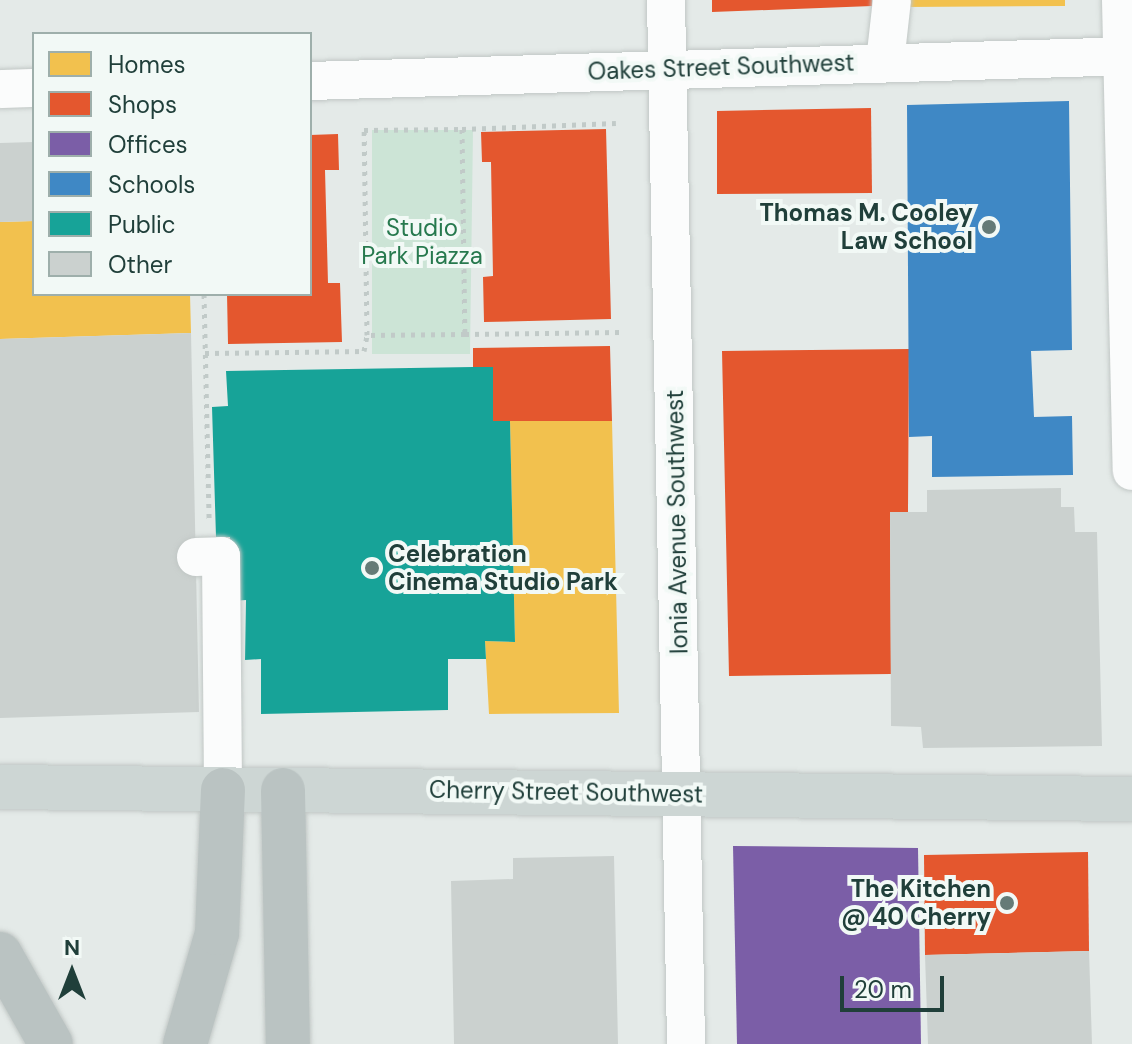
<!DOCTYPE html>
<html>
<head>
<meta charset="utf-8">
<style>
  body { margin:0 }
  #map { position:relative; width:1132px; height:1044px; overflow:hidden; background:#e4eae8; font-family:"DM Sans",sans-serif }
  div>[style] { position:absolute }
  .green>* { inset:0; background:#cce4d6 }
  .homes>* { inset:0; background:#f2c14e }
  .shops>* { inset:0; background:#e4572e }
  .offices>* { inset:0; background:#7b5ea7 }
  .schools>* { inset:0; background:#3f88c5 }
  .public>* { inset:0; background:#17a398 }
  .building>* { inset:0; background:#cbd1cf }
  .path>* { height:5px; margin-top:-2.5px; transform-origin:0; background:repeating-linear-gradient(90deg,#c1cac8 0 4px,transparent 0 10px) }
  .roads { filter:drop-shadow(0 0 2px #c1c7c5) drop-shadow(0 0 2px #c1c7c5) }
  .minor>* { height:38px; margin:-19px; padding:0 19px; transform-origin:19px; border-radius:19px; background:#fbfcfc }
  .major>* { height:44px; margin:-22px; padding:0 22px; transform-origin:22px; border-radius:22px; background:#cdd6d4 }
  .highway>* { height:44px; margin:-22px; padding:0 22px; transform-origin:22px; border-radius:22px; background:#bac3c2 }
  .dots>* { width:22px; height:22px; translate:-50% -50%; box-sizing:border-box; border:4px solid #f2f9f6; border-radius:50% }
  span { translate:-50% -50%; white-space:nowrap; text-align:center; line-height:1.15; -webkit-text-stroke:8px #f2f9f6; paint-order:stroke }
  .street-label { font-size:24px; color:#203f3a }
  .poi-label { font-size:24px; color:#203f3a; font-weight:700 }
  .right { translate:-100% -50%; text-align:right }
  .left { translate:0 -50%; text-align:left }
  .park-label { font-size:24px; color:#27794e }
  .legend { position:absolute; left:32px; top:32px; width:280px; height:264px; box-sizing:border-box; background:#f2f9f6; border:2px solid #9eafab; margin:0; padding:10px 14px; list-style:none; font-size:24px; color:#203f3a }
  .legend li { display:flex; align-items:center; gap:16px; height:40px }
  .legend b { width:40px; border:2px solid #9eafab }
  .north { position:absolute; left:32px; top:932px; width:80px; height:80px; -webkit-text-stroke:6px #f2f9f6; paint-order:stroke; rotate:0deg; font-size:22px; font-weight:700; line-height:32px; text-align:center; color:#203f3a }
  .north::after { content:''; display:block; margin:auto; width:28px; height:36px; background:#203f3a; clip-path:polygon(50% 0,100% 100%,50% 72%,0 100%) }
  .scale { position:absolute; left:840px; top:976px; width:104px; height:36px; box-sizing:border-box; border:4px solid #203f3a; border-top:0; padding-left:10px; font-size:24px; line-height:28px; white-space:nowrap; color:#203f3a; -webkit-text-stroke:6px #f2f9f6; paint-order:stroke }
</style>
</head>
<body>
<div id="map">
  <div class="green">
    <i style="clip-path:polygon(372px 130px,473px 130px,470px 354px,372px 354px)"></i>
  </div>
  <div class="homes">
    <i style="clip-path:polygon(905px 0,1065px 0,1065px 6px,905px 7px)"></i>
    <i style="clip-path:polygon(34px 221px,34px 294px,190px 294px,191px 333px,0 339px,0 222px)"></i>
    <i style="clip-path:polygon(510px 421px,612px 421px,619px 713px,489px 714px,485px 641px,515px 642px)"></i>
  </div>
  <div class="shops">
    <i style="clip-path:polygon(712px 0,872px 0,872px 6px,712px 12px)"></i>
    <i style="clip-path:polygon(871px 108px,872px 193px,717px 194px,717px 111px)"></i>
    <i style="clip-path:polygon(606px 129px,611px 319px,484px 322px,483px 277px,493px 276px,491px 162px,482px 162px,481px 132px)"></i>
    <i style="clip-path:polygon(338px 134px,339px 170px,325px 170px,328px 283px,340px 283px,342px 342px,228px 344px,227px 294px,310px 294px,310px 135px)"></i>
    <i style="clip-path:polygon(610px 346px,612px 421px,493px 421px,493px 367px,473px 367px,473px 348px)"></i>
    <i style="clip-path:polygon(909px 349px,908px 512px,890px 512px,891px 674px,729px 676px,722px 351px)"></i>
    <i style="clip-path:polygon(1088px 852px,1089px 951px,925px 955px,924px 855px)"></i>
  </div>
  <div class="offices">
    <i style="clip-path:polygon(733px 846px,918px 848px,921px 1044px,737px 1044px)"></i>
  </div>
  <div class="schools">
    <i style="clip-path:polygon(1069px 101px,1072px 350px,1031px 351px,1034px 417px,1072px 416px,1073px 475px,932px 477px,932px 436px,909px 437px,907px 105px)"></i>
  </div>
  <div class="public">
    <i style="clip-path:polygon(473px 367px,493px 367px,493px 421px,510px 421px,515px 642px,485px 641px,486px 659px,448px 659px,448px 710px,261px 714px,261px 659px,245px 660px,246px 600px,231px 601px,230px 537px,216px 537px,212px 407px,228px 406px,226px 371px)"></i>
  </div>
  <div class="building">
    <i style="clip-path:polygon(34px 142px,34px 221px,0 222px,0 143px)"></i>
    <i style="clip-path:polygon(191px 333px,199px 712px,0 718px,0 339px)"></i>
    <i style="clip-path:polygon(1061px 488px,1061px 507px,1074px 507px,1075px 532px,1097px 532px,1102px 746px,923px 748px,921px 727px,891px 726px,890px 512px,927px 512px,927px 490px)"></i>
    <i style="clip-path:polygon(614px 856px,618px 1044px,454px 1044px,451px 881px,513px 879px,513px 858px)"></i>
    <i style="clip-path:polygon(1089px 951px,1092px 1044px,928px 1044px,925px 955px)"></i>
  </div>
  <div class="path">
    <i style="left:462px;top:129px;width:205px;rotate:89.2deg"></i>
    <i style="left:465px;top:334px;width:98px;rotate:179.4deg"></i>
    <i style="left:367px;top:335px;width:205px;rotate:-90.8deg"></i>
    <i style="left:364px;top:130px;width:98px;rotate:-0.6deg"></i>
    <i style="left:462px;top:129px;width:154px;rotate:-2.2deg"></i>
    <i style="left:204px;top:294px;width:227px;rotate:88.7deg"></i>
    <i style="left:465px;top:334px;width:155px;rotate:-0.7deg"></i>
    <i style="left:205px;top:353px;width:159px;rotate:-0.7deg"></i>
    <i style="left:364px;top:351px;width:16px;rotate:-79deg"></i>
  </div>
  <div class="roads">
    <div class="minor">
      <i style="left:666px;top:0;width:1044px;rotate:88.9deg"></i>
      <i style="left:1121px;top:0;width:471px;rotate:88.7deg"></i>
      <i style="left:885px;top:62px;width:62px;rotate:-83.6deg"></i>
      <i style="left:310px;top:81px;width:822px;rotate:-1.74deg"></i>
      <i style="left:0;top:89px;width:34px;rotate:-2deg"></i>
      <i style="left:196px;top:557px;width:25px;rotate:-2deg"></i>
      <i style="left:221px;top:556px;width:234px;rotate:89.5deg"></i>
    </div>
    <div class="major">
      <i style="left:0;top:787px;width:1132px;rotate:0.61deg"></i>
    </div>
    <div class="highway">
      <i style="left:283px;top:790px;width:254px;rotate:88.9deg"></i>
      <i style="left:0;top:954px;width:103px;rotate:60.5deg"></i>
      <i style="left:185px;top:1044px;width:116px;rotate:-73.9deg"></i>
      <i style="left:217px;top:933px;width:143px;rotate:-87.6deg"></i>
    </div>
  </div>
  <div class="dots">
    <i style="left:989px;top:227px;background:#657b77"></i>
    <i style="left:372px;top:568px;background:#657b77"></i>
    <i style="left:1007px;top:903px;background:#657b77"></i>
  </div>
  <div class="street-label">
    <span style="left:721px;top:67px;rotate:-2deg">Oakes Street Southwest</span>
    <span style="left:677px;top:522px;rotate:-91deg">Ionia Avenue Southwest</span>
    <span style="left:566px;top:792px;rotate:1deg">Cherry Street Southwest</span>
  </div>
  <div class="poi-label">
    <span class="right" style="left:973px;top:227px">Thomas M. Cooley<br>Law School</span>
    <span class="left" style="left:388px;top:568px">Celebration<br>Cinema Studio Park</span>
    <span class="right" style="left:991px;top:903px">The Kitchen<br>@ 40 Cherry</span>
  </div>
  <div class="park-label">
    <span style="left:422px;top:242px">Studio<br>Park Piazza</span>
  </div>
  <ul class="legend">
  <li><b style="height:22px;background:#f2c14e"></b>Homes</li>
  <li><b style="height:22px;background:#e4572e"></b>Shops</li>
  <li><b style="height:22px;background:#7b5ea7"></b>Offices</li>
  <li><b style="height:22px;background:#3f88c5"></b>Schools</li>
  <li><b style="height:22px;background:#17a398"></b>Public</li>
  <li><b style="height:22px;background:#cbd1cf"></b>Other</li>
  </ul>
  <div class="north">N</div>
  <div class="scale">20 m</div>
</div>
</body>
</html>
